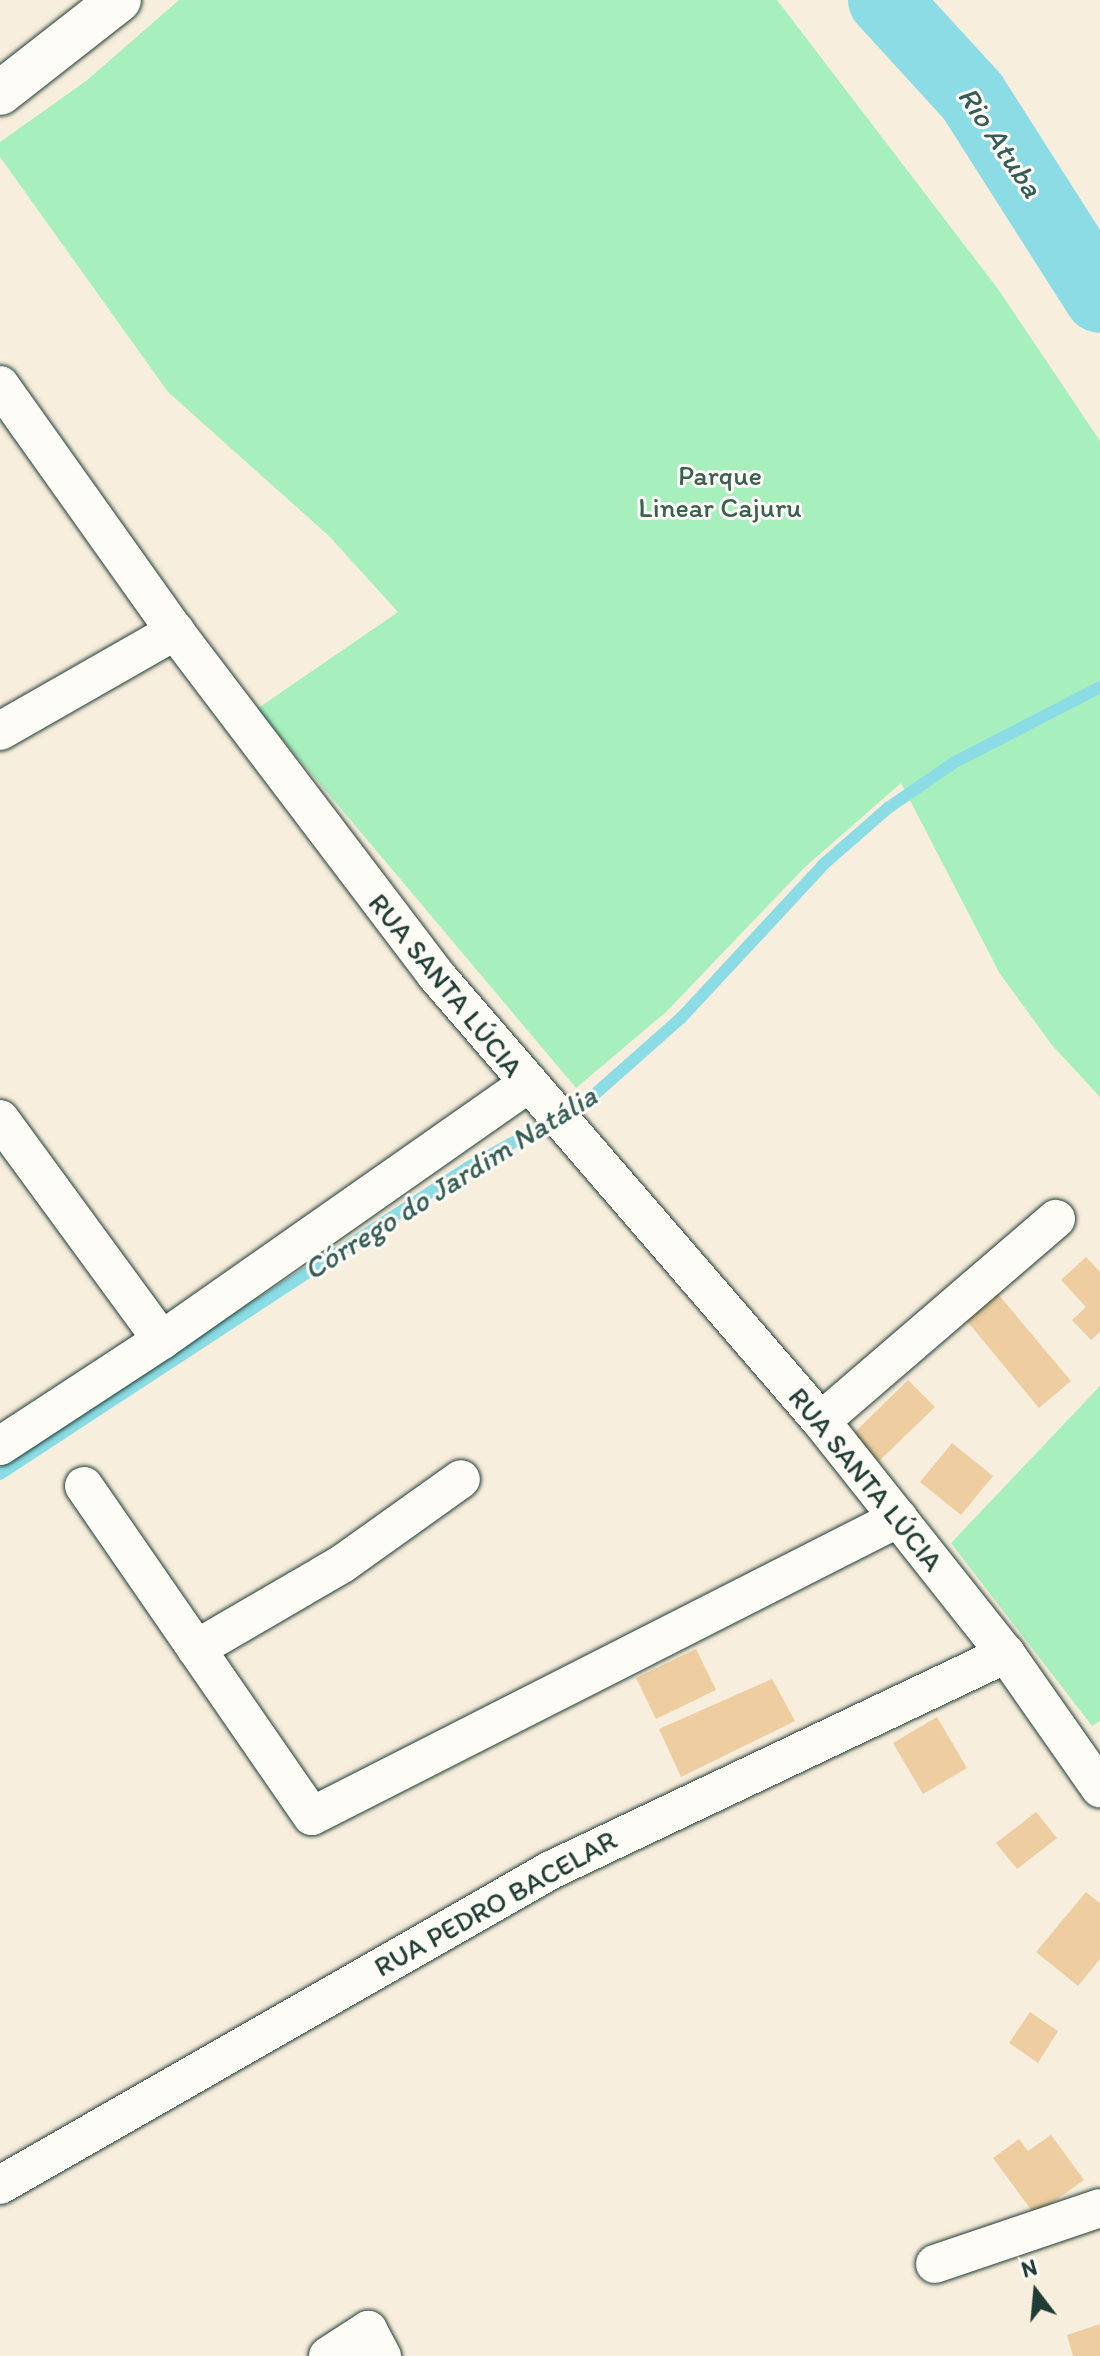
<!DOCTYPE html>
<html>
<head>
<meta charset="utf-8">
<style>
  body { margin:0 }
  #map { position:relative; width:1100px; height:2356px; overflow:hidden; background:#f8eedd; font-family:Itim,sans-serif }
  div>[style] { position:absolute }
  .green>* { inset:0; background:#a7f0be }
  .stream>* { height:12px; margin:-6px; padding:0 6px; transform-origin:6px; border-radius:6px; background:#8bdce5 }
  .river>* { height:72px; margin:-36px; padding:0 36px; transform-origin:36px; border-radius:36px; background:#8bdce5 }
  .building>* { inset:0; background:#eecea0 }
  .roads { filter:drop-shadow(0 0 2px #1f3d34) drop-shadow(0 0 2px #1f3d34) }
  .minor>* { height:38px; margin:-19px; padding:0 19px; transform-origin:19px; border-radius:19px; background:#fdfcf7 }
  .secondary>* { height:44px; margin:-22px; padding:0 22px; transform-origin:22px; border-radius:22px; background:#fdfcf7 }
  span { translate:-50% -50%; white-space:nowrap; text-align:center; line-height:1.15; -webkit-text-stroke:6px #fdfcf7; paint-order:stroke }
  .park-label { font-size:28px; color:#3a6150 }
  .street-label { font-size:28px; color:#1f3d34 }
  .water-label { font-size:30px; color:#355d57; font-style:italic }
  .north { position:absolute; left:996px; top:2252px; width:80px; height:80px; -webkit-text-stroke:6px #fdfcf7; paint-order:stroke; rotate:344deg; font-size:22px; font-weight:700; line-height:32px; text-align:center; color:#1f3d34 }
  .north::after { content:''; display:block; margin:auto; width:28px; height:36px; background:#1f3d34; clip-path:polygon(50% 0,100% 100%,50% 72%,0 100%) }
</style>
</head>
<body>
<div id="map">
  <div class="green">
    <i style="clip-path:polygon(179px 0,777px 0,998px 289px,1100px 441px,1100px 1097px,1052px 1045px,1000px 974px,901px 783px,805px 867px,666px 1012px,576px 1088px,257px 709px,398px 612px,329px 536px,168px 392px,0 157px,0 142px,86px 81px)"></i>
    <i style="clip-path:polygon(1100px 1386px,1100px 1721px,1092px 1726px,951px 1543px)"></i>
  </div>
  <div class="stream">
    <i style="left:0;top:1474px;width:558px;rotate:-33.23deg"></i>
    <i style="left:467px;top:1168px;width:136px;rotate:-29deg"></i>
    <i style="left:586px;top:1102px;width:127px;rotate:-41.5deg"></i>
    <i style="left:681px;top:1018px;width:212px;rotate:-47.1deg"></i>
    <i style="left:825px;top:863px;width:84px;rotate:-41.1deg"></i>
    <i style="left:888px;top:808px;width:81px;rotate:-34.5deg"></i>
    <i style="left:955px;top:762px;width:163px;rotate:-27.3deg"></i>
  </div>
  <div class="river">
    <i style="left:884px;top:0;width:130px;rotate:47.5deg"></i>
    <i style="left:972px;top:96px;width:238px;rotate:57.5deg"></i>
  </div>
  <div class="building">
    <i style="clip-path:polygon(1086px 1257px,1100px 1272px,1100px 1332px,1091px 1340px,1072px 1320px,1086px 1307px,1061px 1280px)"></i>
    <i style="clip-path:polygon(998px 1294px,1071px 1381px,1039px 1408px,967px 1321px)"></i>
    <i style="clip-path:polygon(908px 1380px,935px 1407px,879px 1461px,853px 1434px)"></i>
    <i style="clip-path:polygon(952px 1443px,993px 1476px,961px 1515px,920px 1482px)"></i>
    <i style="clip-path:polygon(696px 1649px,716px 1690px,656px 1719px,636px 1678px)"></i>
    <i style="clip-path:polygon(772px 1679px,795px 1721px,681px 1777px,659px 1729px)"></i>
    <i style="clip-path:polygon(937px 1717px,967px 1768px,923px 1794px,893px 1743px)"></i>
    <i style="clip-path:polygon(1036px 1812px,1057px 1838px,1017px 1869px,996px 1843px)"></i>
    <i style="clip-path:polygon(1086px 1892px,1100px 1903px,1100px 1959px,1078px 1986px,1036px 1952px)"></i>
    <i style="clip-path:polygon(1030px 2012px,1058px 2031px,1038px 2063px,1009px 2043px)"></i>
    <i style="clip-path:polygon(1051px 2135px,1084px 2180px,1035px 2215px,993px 2158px,1019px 2139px,1028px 2151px)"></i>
    <i style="clip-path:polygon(1100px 2324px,1100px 2356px,1073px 2356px,1067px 2335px)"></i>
  </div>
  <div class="roads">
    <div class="minor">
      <i style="left:0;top:385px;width:302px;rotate:54.6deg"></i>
      <i style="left:175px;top:631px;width:432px;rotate:52.8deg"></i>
      <i style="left:436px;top:975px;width:589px;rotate:49.2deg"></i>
      <i style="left:821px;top:1421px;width:298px;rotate:51.6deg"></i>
      <i style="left:1006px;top:1654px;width:164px;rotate:55deg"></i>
      <i style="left:0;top:731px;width:202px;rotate:-29.7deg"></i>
      <i style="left:0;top:1119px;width:274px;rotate:53.8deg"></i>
      <i style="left:821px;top:1421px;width:310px;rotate:-40.7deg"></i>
      <i style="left:0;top:1446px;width:194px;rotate:-33.2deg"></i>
      <i style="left:162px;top:1340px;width:444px;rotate:-35deg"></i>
      <i style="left:84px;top:1486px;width:401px;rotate:55.4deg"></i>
      <i style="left:312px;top:1816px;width:658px;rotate:-26.92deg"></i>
      <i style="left:196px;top:1649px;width:169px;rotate:-30.2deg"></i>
      <i style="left:342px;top:1564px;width:146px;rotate:-35.5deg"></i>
      <i style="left:0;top:2185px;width:635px;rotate:-29.76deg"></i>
      <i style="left:551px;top:1870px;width:504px;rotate:-25.39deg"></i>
      <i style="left:935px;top:2264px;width:174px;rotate:-18.7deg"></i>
      <i style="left:328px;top:2356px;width:48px;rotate:-33deg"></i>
      <i style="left:368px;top:2330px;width:30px;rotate:62deg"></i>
    </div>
    <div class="secondary">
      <i style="left:0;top:93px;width:151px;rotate:-38deg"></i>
    </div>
  </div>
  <div class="park-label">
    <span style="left:720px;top:491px">Parque<br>Linear Cajuru</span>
  </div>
  <div class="street-label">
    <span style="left:446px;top:985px;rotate:51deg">RUA SANTA LÚCIA</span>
    <span style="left:866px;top:1479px;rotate:51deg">RUA SANTA LÚCIA</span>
    <span style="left:495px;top:1903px;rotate:-29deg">RUA PEDRO BACELAR</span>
  </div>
  <div class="water-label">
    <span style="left:1000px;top:142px;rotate:56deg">Rio Atuba</span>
    <span style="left:450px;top:1183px;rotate:-32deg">Córrego do Jardim Natália</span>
  </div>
  <div class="north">N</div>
</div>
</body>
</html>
